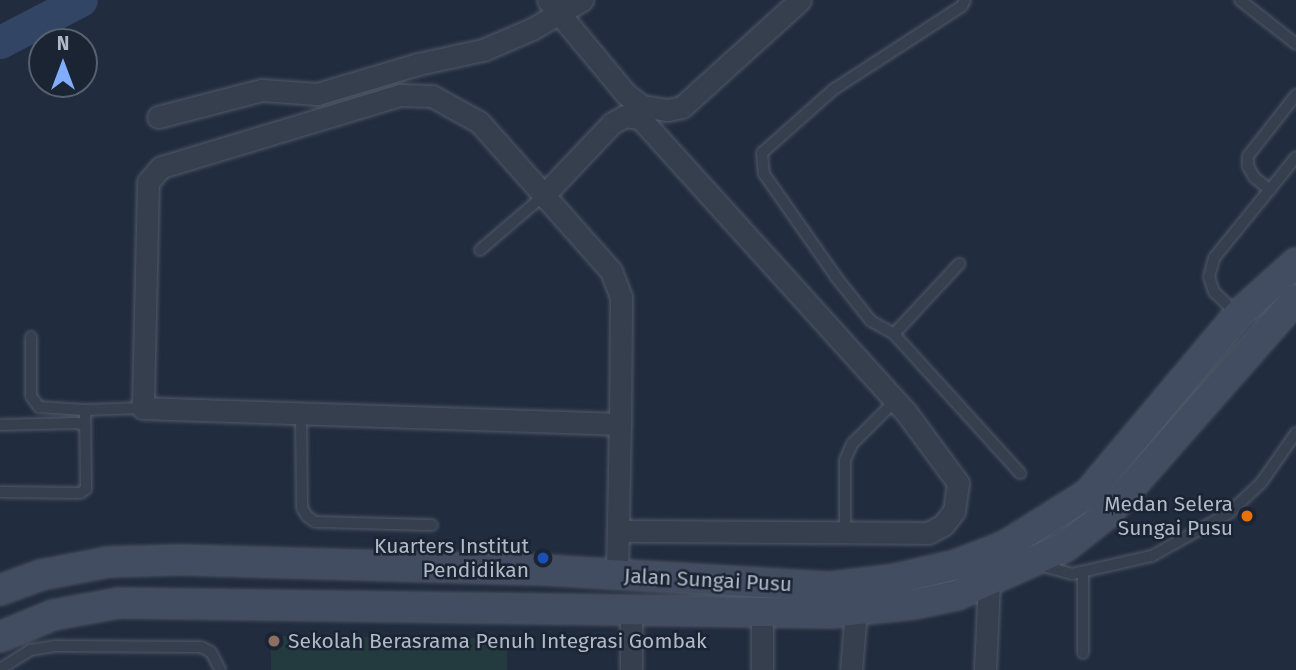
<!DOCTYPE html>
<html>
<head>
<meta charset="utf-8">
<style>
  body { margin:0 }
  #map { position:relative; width:1296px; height:670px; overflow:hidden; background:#212c3e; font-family:"Fira Sans",sans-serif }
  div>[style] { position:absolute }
  .green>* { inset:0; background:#233b3f }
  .river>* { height:33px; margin:-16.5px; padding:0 16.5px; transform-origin:16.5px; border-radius:16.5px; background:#324565 }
  .roads { filter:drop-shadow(0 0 2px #515969) drop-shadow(0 0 2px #515969) }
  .service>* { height:10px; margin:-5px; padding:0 5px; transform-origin:5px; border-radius:5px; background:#363f4e }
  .minor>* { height:21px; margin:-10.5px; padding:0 10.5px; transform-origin:10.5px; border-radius:10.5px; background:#363f4e }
  .secondary>* { height:28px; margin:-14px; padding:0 14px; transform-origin:14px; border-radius:14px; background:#434d61 }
  .dots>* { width:19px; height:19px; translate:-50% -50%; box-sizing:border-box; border:4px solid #1b2433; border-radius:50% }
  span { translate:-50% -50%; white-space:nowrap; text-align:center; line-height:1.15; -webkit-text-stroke:5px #1b2433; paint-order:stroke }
  .poi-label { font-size:21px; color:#b1b9c9 }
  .right { translate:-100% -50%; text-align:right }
  .left { translate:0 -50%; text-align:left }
  .street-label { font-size:21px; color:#b1b9c9 }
  .north { position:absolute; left:28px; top:28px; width:70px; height:70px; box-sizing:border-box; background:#1b2433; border:2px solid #57606f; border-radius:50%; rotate:0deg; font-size:19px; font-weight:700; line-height:28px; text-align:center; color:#b1b9c9 }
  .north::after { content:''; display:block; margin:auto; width:24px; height:32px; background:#81acff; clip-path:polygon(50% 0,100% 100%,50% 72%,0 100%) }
</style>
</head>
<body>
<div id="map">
  <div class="green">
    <i style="clip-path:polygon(271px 636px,507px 638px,507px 670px,271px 670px)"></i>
  </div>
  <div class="river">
    <i style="left:0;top:42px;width:91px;rotate:-27.4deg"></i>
  </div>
  <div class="roads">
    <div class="service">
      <i style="left:965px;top:0;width:7px;rotate:117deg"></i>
      <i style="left:962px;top:6px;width:153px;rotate:147deg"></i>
      <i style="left:834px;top:89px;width:96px;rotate:138.4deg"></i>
      <i style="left:762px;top:153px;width:21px;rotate:85deg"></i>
      <i style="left:764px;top:174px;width:126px;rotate:55deg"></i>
      <i style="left:836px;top:277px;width:56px;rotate:51.5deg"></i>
      <i style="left:871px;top:321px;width:26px;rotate:29deg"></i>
      <i style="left:894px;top:334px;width:188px;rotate:47.8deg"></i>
      <i style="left:1240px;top:0;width:71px;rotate:38.2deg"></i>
      <i style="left:1270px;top:190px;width:21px;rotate:-141deg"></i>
      <i style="left:1254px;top:177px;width:13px;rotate:-119deg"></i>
      <i style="left:1248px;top:166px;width:10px;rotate:-90deg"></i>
      <i style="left:1248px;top:156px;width:78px;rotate:-51.8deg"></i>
      <i style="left:480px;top:250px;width:83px;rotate:-40.6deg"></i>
      <i style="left:1236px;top:313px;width:30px;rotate:-136deg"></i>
      <i style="left:1214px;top:292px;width:16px;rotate:-108deg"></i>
      <i style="left:1209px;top:277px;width:20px;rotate:-75deg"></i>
      <i style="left:1214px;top:258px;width:130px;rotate:-50.9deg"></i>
      <i style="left:894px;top:334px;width:96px;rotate:-47.1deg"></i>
      <i style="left:31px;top:337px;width:59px;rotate:90deg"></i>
      <i style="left:31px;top:396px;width:14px;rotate:54deg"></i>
      <i style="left:39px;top:407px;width:46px;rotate:3.7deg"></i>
      <i style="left:85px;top:410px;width:58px;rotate:-2deg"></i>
      <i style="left:301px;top:413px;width:95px;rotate:89.4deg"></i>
      <i style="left:302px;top:508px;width:9px;rotate:58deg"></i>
      <i style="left:307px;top:516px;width:10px;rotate:37deg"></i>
      <i style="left:315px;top:522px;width:117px;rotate:1.5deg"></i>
      <i style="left:0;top:425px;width:77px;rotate:-1.5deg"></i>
      <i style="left:77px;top:423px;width:9px;rotate:18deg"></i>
      <i style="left:0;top:492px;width:80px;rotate:0.7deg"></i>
      <i style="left:80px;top:493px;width:7px;rotate:-34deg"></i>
      <i style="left:86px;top:489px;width:79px;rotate:-90.7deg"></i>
      <i style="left:845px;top:533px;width:73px;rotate:-90deg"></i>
      <i style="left:845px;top:460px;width:17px;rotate:-66deg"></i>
      <i style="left:852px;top:444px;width:62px;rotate:-45deg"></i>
      <i style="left:1039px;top:565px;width:34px;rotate:15deg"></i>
      <i style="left:1072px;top:574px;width:82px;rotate:-12.7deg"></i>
      <i style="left:1152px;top:556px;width:88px;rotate:-29.2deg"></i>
      <i style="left:1229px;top:513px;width:44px;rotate:-43.2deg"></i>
      <i style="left:1261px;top:483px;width:61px;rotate:-55deg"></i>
      <i style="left:1083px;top:572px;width:81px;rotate:90deg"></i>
      <i style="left:0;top:669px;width:36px;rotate:-32deg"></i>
      <i style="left:30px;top:650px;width:25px;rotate:-9deg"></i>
      <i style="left:55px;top:646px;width:146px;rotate:0.4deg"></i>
      <i style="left:201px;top:647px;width:11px;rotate:27deg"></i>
      <i style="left:211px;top:652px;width:20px;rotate:63deg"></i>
    </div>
    <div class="minor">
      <i style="left:548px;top:0;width:122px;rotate:50.3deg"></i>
      <i style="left:626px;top:94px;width:20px;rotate:37deg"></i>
      <i style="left:642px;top:106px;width:26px;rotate:9deg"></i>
      <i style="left:668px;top:110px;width:14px;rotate:-12deg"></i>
      <i style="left:682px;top:107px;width:159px;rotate:-42.2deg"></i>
      <i style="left:158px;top:117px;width:107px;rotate:-14.6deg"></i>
      <i style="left:262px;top:90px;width:55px;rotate:4.2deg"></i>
      <i style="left:317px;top:94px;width:105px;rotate:-16.5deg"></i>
      <i style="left:418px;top:64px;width:66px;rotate:-12.2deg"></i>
      <i style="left:483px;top:50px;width:53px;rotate:-23.2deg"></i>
      <i style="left:532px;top:29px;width:58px;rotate:-30.1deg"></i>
      <i style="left:543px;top:196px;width:100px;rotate:-46.6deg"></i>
      <i style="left:612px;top:123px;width:15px;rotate:-28deg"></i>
      <i style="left:625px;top:116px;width:15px;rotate:8deg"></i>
      <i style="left:640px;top:118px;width:395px;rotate:47.9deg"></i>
      <i style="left:905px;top:411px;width:89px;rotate:53.6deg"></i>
      <i style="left:958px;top:483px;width:28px;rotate:98deg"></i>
      <i style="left:954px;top:511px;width:18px;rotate:128deg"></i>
      <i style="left:943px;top:525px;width:17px;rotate:152deg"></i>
      <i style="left:928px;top:533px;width:310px;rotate:-179.6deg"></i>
      <i style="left:617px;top:574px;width:150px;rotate:-88.9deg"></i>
      <i style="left:620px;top:424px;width:127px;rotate:-89.5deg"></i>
      <i style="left:621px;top:297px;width:28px;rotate:-111deg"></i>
      <i style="left:611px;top:271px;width:199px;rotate:-131.5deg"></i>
      <i style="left:479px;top:122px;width:54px;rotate:-151deg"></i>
      <i style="left:432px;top:96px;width:32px;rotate:-178deg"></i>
      <i style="left:400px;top:95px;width:250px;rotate:163.2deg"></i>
      <i style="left:161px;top:167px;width:20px;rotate:131deg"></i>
      <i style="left:148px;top:182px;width:226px;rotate:91.3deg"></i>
      <i style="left:143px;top:408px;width:477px;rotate:1.9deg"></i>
      <i style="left:631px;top:608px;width:62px;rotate:90deg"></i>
      <i style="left:762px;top:612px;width:58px;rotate:90deg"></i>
      <i style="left:851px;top:670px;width:60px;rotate:-85.2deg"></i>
      <i style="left:985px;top:670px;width:88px;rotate:-87.4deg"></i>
    </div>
    <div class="secondary">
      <i style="left:0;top:590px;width:44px;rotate:-20.1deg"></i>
      <i style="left:41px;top:575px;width:69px;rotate:-10.8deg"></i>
      <i style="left:109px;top:562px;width:72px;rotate:-1.6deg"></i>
      <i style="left:181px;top:560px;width:362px;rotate:1.6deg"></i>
      <i style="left:543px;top:570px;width:289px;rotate:3.4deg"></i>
      <i style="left:831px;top:587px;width:65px;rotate:-7deg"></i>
      <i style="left:896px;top:579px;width:62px;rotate:-13.1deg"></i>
      <i style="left:956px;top:565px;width:53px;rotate:-21.2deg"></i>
      <i style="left:1005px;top:546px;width:98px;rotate:-32.1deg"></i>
      <i style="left:1088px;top:494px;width:234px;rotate:-50deg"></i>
      <i style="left:1238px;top:315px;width:78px;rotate:-41.9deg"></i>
      <i style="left:0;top:637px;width:57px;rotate:-22.5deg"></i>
      <i style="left:53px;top:615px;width:67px;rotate:-10.3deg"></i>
      <i style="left:119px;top:603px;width:712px;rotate:0.8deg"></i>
      <i style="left:831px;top:613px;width:83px;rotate:-6.2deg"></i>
      <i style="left:914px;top:604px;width:44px;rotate:-11.8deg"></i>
      <i style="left:957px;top:595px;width:118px;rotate:-24deg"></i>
      <i style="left:1065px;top:547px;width:53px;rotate:-38.2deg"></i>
      <i style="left:1107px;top:514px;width:286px;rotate:-48.7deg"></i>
    </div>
  </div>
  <div class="dots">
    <i style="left:1247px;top:516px;background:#e8710a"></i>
    <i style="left:543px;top:558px;background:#1a4fb4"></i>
    <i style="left:274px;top:641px;background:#8d6e63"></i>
  </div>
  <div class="poi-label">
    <span class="right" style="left:1233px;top:516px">Medan Selera<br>Sungai Pusu</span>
    <span class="right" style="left:529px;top:558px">Kuarters Institut<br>Pendidikan</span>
    <span class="left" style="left:288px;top:641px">Sekolah Berasrama Penuh Integrasi Gombak</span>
  </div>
  <div class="street-label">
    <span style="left:708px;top:580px;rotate:3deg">Jalan Sungai Pusu</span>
  </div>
  <div class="north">N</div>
</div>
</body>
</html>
